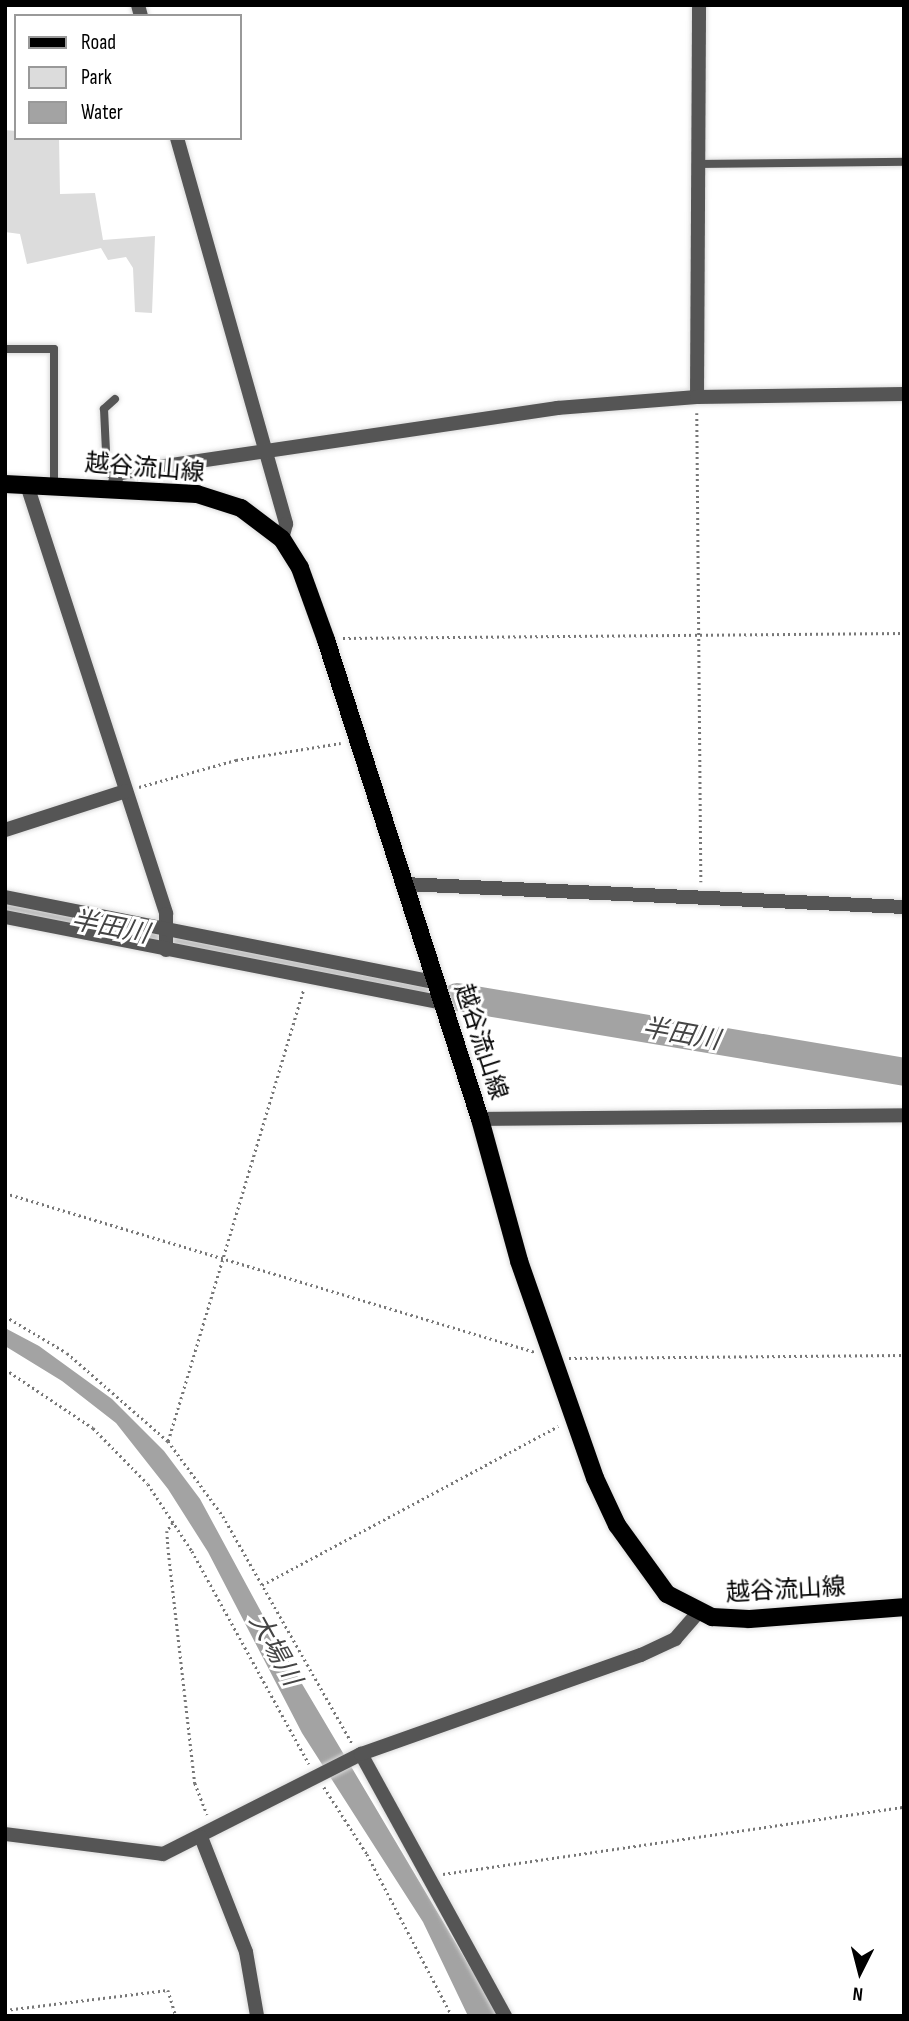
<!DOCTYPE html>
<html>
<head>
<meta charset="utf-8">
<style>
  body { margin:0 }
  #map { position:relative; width:909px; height:2021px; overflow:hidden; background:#fff; font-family:"Sofia Sans Condensed","Noto Sans JP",sans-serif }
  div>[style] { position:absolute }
  .green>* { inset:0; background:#dcdcdc }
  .water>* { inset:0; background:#a3a3a3 }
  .river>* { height:28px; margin:-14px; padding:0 14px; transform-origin:14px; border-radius:14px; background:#a3a3a3 }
  .path>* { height:2.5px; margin-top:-1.25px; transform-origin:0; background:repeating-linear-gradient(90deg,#777 0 2px,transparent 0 5.5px) }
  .roads { filter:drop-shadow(0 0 2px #dbdbdb) drop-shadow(0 0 2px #dbdbdb) }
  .lane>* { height:8px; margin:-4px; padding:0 4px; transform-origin:4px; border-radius:4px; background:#555 }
  .street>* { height:14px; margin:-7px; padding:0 7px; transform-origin:7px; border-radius:7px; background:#555 }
  .primary>* { height:18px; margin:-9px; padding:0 9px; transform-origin:9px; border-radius:9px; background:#000 }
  span { translate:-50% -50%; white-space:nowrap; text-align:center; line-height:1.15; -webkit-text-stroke:6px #fff; paint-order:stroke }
  .street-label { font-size:24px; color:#000 }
  .water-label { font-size:26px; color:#444; font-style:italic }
  .frame { position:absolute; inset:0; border:7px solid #000; pointer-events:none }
  .legend { position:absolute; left:14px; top:14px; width:228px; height:126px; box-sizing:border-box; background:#fff; border:2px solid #999; margin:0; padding:9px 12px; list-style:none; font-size:21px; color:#000 }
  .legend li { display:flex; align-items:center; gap:14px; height:35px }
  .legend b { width:35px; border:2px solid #999 }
  .north { position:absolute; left:825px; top:1937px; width:70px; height:70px; -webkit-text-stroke:5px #fff; paint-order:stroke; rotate:186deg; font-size:19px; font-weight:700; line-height:28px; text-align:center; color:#000 }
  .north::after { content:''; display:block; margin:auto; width:24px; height:32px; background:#000; clip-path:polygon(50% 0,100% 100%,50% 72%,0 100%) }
</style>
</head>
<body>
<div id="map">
  <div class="green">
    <i style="clip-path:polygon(5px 130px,16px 131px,16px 138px,59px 138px,60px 194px,95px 193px,103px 240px,155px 236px,152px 313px,135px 312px,133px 268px,126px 257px,108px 260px,101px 248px,27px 264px,20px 234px,5px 232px)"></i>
  </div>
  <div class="water">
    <i style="clip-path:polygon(5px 1328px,39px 1346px,112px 1399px,164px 1451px,200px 1499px,279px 1645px,499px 2016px,468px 2016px,423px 1922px,302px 1733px,208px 1552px,168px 1489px,116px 1423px,62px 1381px,5px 1346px)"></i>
  </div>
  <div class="river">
    <i style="left:5px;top:907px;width:424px;rotate:11.3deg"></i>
    <i style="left:457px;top:997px;width:453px;rotate:9.5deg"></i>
  </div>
  <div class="path">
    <i style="left:697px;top:413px;width:469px;rotate:89.5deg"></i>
    <i style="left:343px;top:638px;width:561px;rotate:-0.51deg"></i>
    <i style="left:139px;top:787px;width:101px;rotate:-15.6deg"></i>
    <i style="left:236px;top:760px;width:106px;rotate:-9.2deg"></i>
    <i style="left:5px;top:1193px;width:553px;rotate:16.7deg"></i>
    <i style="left:5px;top:1316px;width:72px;rotate:30.8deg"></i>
    <i style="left:67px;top:1353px;width:134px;rotate:41.1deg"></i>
    <i style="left:168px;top:1441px;width:93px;rotate:53.7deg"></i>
    <i style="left:223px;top:1516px;width:261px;rotate:60.4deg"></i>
    <i style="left:569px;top:1358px;width:335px;rotate:-0.5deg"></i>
    <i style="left:5px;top:1369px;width:106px;rotate:33.8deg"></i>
    <i style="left:93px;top:1428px;width:78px;rotate:45.5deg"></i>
    <i style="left:148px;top:1484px;width:80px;rotate:56.7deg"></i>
    <i style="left:192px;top:1551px;width:243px;rotate:61.2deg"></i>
    <i style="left:168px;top:1441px;width:470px;rotate:-73.3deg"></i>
    <i style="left:173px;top:1523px;width:10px;rotate:127deg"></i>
    <i style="left:167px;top:1531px;width:16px;rotate:86deg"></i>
    <i style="left:168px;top:1547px;width:238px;rotate:83.5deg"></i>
    <i style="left:195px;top:1783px;width:34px;rotate:69deg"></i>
    <i style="left:262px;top:1585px;width:336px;rotate:-28.2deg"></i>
    <i style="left:324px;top:1787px;width:80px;rotate:57.3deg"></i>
    <i style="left:367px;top:1854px;width:183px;rotate:62.3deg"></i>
    <i style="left:443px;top:1874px;width:466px;rotate:-8.3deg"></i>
    <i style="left:5px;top:2010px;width:164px;rotate:-7deg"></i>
    <i style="left:168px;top:1990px;width:27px;rotate:73deg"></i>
  </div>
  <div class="roads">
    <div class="lane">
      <i style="left:700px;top:164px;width:204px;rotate:-0.6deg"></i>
      <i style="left:5px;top:349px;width:49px"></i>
      <i style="left:54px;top:349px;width:137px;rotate:90deg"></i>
      <i style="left:115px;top:399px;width:15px;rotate:138deg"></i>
      <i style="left:104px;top:409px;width:63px;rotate:87.3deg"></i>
      <i style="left:107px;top:472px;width:9px;rotate:32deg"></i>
    </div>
    <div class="street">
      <i style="left:138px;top:5px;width:11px;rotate:75deg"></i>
      <i style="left:177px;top:138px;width:401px;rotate:74.2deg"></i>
      <i style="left:286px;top:524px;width:16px;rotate:105deg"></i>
      <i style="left:697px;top:397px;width:392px;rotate:-89.7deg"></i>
      <i style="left:27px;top:485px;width:451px;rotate:72deg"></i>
      <i style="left:166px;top:914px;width:36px;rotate:90deg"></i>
      <i style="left:114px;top:488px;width:14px;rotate:-78deg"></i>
      <i style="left:117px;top:474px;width:21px;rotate:-11deg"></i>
      <i style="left:138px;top:470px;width:424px;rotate:-8.4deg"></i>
      <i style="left:557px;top:408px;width:140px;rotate:-4.5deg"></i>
      <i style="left:697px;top:397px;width:207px;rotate:-0.8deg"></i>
      <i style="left:5px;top:830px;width:127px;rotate:-17.9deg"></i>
      <i style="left:404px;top:884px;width:501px;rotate:2.63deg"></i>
      <i style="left:5px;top:897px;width:439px;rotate:11.2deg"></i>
      <i style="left:5px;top:917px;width:446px;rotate:11.1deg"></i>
      <i style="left:480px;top:1119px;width:424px;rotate:-0.5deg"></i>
      <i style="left:361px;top:1754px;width:299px;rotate:61.2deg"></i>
      <i style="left:5px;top:1834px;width:159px;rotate:7.2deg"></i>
      <i style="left:163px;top:1854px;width:222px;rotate:-26.8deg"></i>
      <i style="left:361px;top:1754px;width:297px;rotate:-19.5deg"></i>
      <i style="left:641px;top:1655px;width:38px;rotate:-25deg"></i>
      <i style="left:675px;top:1639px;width:35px;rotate:-49deg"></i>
      <i style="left:201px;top:1837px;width:123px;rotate:68.6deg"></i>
      <i style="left:246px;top:1952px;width:65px;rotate:80.2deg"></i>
    </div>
    <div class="primary">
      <i style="left:5px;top:484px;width:192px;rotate:3deg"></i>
      <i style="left:197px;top:494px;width:46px;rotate:17.7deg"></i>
      <i style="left:241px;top:508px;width:51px;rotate:37.1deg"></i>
      <i style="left:282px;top:539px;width:34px;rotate:58deg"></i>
      <i style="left:300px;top:568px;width:77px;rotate:70.1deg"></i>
      <i style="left:326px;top:640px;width:503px;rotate:72.18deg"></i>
      <i style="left:480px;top:1119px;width:147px;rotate:74.6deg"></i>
      <i style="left:519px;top:1261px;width:230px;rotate:70.7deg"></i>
      <i style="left:595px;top:1478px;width:52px;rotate:64.9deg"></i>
      <i style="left:617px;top:1525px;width:85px;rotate:54.1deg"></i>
      <i style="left:667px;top:1594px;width:51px;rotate:27.1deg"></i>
      <i style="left:712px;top:1617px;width:37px;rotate:3deg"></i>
      <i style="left:749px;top:1619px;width:155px;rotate:-4.4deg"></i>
    </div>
  </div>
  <div class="street-label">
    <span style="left:145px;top:468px;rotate:5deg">越谷流山線</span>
    <span style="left:481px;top:1042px;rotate:72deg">越谷流山線</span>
    <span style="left:786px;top:1590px;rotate:-3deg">越谷流山線</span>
  </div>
  <div class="water-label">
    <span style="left:110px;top:928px;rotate:11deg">半田川</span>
    <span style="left:681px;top:1035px;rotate:10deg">半田川</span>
    <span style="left:274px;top:1650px;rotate:61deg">大場川</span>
  </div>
  <div class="frame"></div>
  <ul class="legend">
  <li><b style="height:9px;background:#000"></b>Road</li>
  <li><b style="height:19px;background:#dcdcdc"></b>Park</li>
  <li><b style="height:19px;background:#a3a3a3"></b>Water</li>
  </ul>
  <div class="north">N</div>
</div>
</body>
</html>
